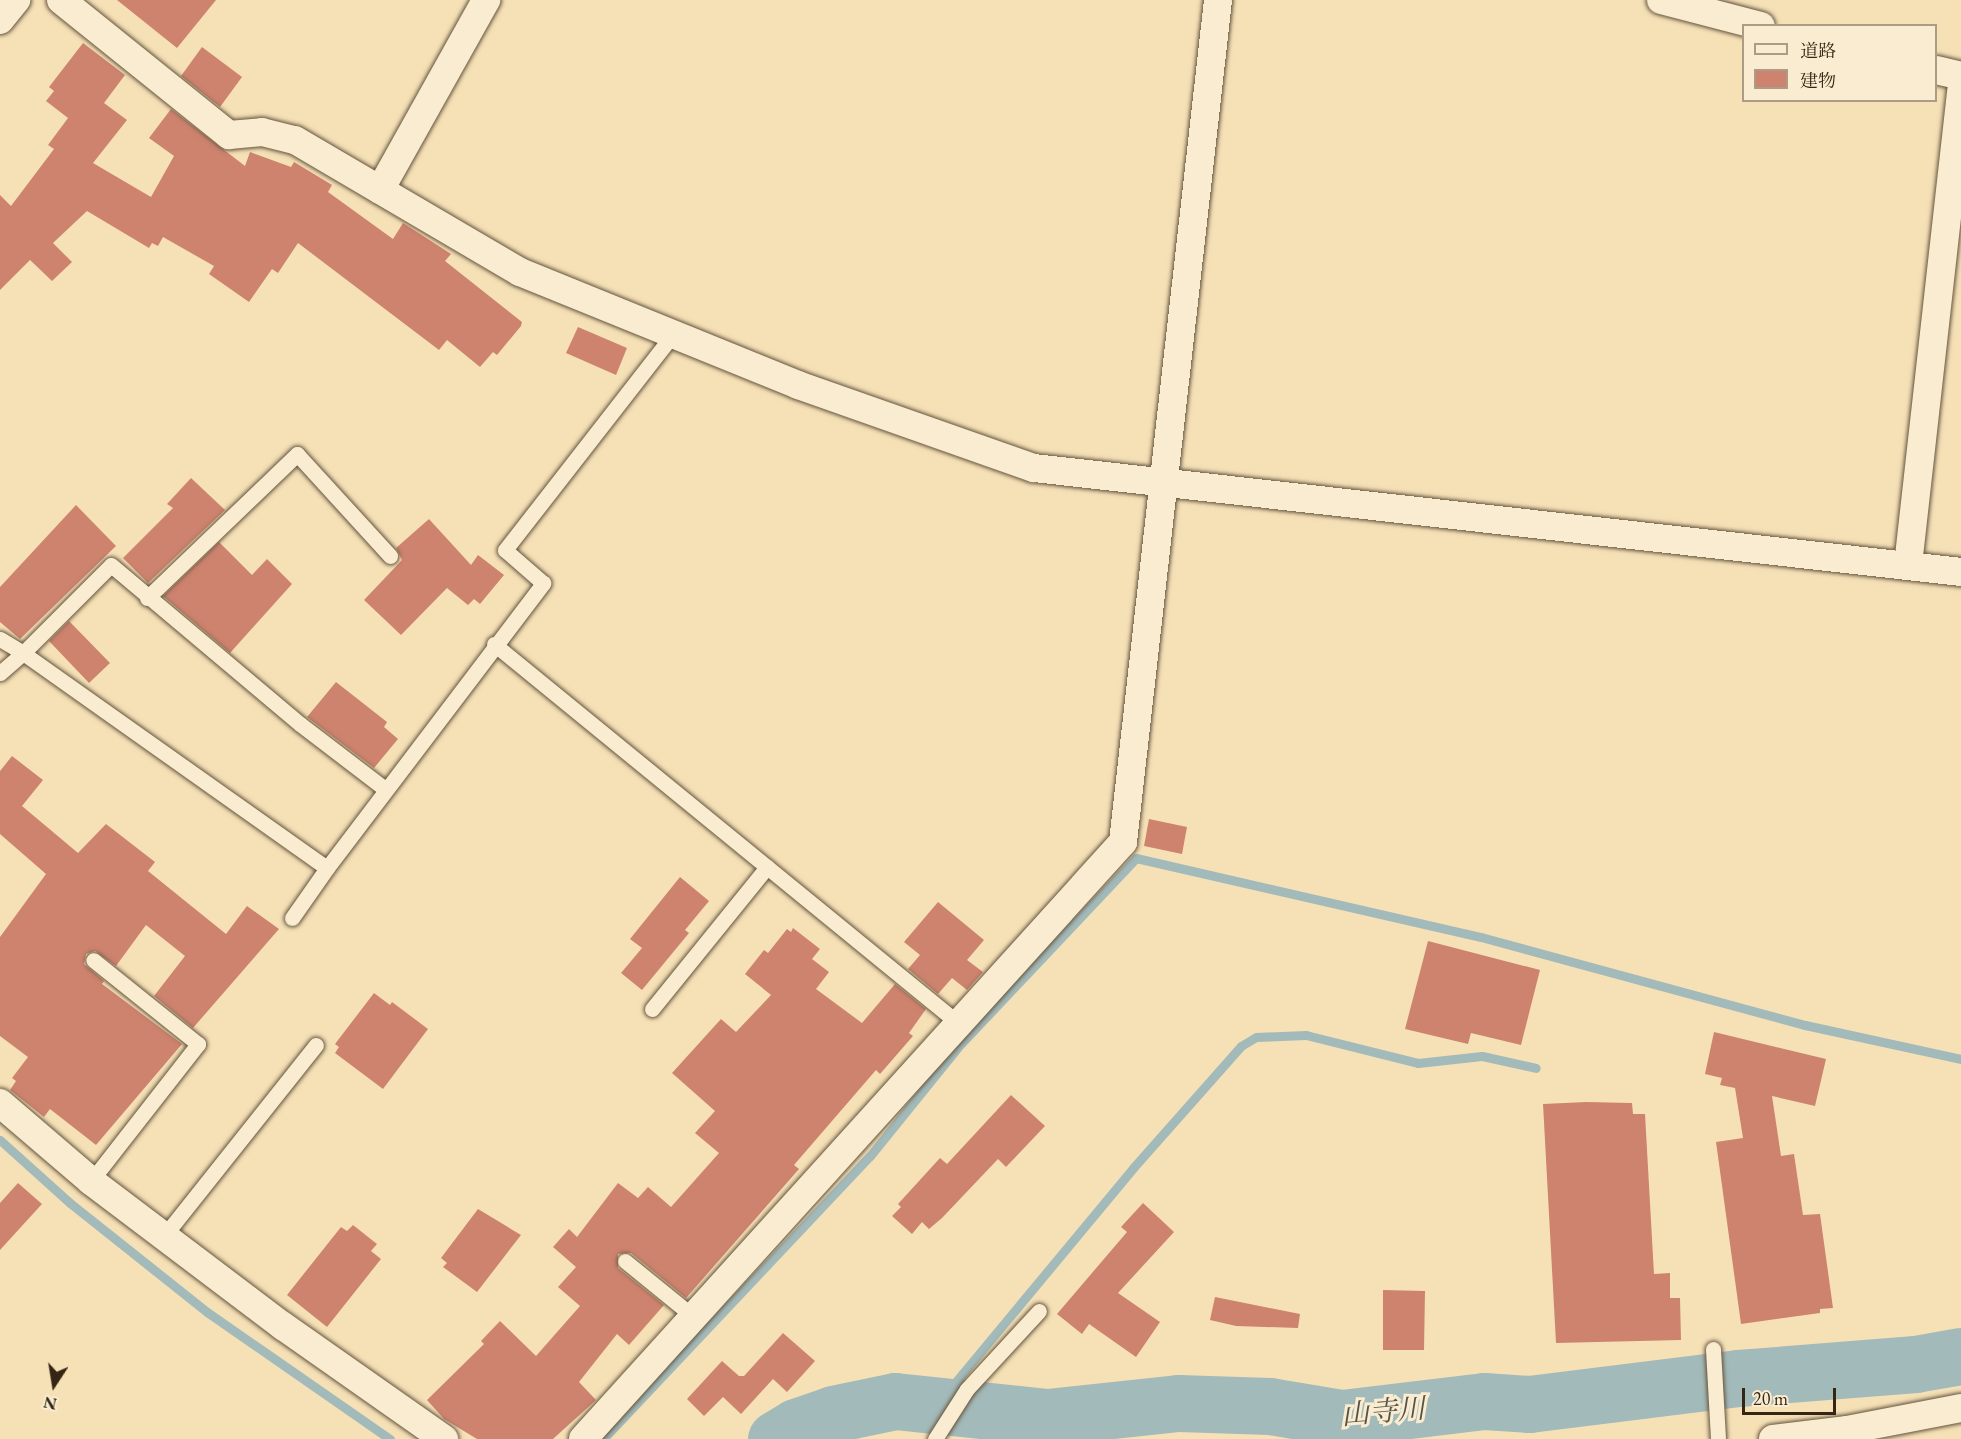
<!DOCTYPE html>
<html>
<head>
<meta charset="utf-8">
<style>
  body { margin:0 }
  #map { position:relative; width:1961px; height:1439px; overflow:hidden; background:#f6e1b7; font-family:"EB Garamond","Noto Serif JP",serif }
  div>[style] { position:absolute }
  .stream>* { height:9px; margin:-4.5px; padding:0 4.5px; transform-origin:4.5px; border-radius:4.5px; background:#a3baba }
  .river>* { height:57px; margin:-28.5px; padding:0 28.5px; transform-origin:28.5px; border-radius:28.5px; background:#a3baba }
  .building>* { inset:0; background:#ce836f }
  .roads { filter:drop-shadow(0 0 2px #64543d) drop-shadow(0 0 2px #64543d) }
  .lane>* { height:15px; margin:-7.5px; padding:0 7.5px; transform-origin:7.5px; border-radius:7.5px; background:#f9ecd0 }
  .street>* { height:28px; margin:-14px; padding:0 14px; transform-origin:14px; border-radius:14px; background:#f9ecd0 }
  span { translate:-50% -50%; white-space:nowrap; text-align:center; line-height:1.15; -webkit-text-stroke:6px #f9ecd0; paint-order:stroke }
  .water-label { font-size:28px; color:#555246; font-style:italic }
  .legend { position:absolute; left:1742px; top:24px; width:195px; height:78px; box-sizing:border-box; background:#f9ecd0; border:2px solid #aa9c85; margin:0; padding:8px 10px; list-style:none; font-size:18px; color:#342514 }
  .legend li { display:flex; align-items:center; gap:12px; height:30px }
  .legend b { width:30px; border:2px solid #aa9c85 }
  .north { position:absolute; left:24px; top:1355px; width:60px; height:60px; -webkit-text-stroke:4px #f9ecd0; paint-order:stroke; rotate:192deg; font-size:16px; font-weight:700; line-height:24px; text-align:center; color:#342514 }
  .north::after { content:''; display:block; margin:auto; width:21px; height:27px; background:#342514; clip-path:polygon(50% 0,100% 100%,50% 72%,0 100%) }
  .scale { position:absolute; left:1742px; top:1388px; width:94px; height:27px; box-sizing:border-box; border:3px solid #342514; border-top:0; padding-left:8px; font-size:18px; line-height:21px; white-space:nowrap; color:#342514; -webkit-text-stroke:4px #f9ecd0; paint-order:stroke }
</style>
</head>
<body>
<div id="map">
  <div class="stream">
    <i style="left:0;top:1140px;width:94px;rotate:42deg"></i>
    <i style="left:70px;top:1203px;width:175px;rotate:38.5deg"></i>
    <i style="left:207px;top:1312px;width:223px;rotate:34.8deg"></i>
    <i style="left:938px;top:1403px;width:305px;rotate:-50.3deg"></i>
    <i style="left:1133px;top:1168px;width:163px;rotate:-48.5deg"></i>
    <i style="left:1241px;top:1046px;width:17px;rotate:-31deg"></i>
    <i style="left:1256px;top:1037px;width:50px;rotate:-2.3deg"></i>
    <i style="left:1306px;top:1035px;width:115px;rotate:14deg"></i>
    <i style="left:1418px;top:1063px;width:64px;rotate:-6.2deg"></i>
    <i style="left:1482px;top:1056px;width:55px;rotate:12.5deg"></i>
    <i style="left:603px;top:1439px;width:389px;rotate:-46.7deg"></i>
    <i style="left:870px;top:1156px;width:139px;rotate:-51.1deg"></i>
    <i style="left:957px;top:1048px;width:261px;rotate:-46.7deg"></i>
    <i style="left:1136px;top:858px;width:354px;rotate:12.9deg"></i>
    <i style="left:1481px;top:937px;width:336px;rotate:15.2deg"></i>
    <i style="left:1805px;top:1025px;width:160px;rotate:12.3deg"></i>
  </div>
  <div class="river">
    <i style="left:776px;top:1439px;width:23px;rotate:-31deg"></i>
    <i style="left:796px;top:1427px;width:39px;rotate:-19deg"></i>
    <i style="left:833px;top:1414px;width:63px;rotate:-11.8deg"></i>
    <i style="left:895px;top:1401px;width:153px;rotate:6deg"></i>
    <i style="left:1047px;top:1417px;width:132px;rotate:-6.1deg"></i>
    <i style="left:1178px;top:1403px;width:92px;rotate:1.9deg"></i>
    <i style="left:1270px;top:1406px;width:73px;rotate:9.5deg"></i>
    <i style="left:1342px;top:1418px;width:143px;rotate:-6.8deg"></i>
    <i style="left:1484px;top:1401px;width:45px;rotate:3.8deg"></i>
    <i style="left:1529px;top:1404px;width:211px;rotate:-7.1deg"></i>
    <i style="left:1738px;top:1378px;width:178px;rotate:-4.5deg"></i>
    <i style="left:1915px;top:1364px;width:47px;rotate:-9.9deg"></i>
  </div>
  <div class="building">
    <i style="clip-path:polygon(117px 0,216px 0,177px 48px)"></i>
    <i style="clip-path:polygon(83px 43px,125px 75px,104px 103px,127px 120px,93px 163px,151px 197px,174px 156px,149px 138px,171px 109px,245px 166px,250px 152px,291px 167px,294px 162px,332px 185px,328px 192px,393px 239px,403px 223px,451px 254px,445px 261px,522px 322px,521px 326px,497px 355px,493px 352px,480px 367px,447px 340px,439px 350px,298px 243px,278px 273px,272px 269px,249px 302px,209px 274px,214px 266px,163px 237px,158px 246px,152px 243px,149px 248px,87px 211px,53px 243px,72px 262px,52px 281px,30px 260px,0 290px,0 195px,11px 206px,54px 149px,48px 145px,68px 118px,46px 101px,54px 91px,49px 87px)"></i>
    <i style="clip-path:polygon(202px 47px,242px 77px,220px 107px,181px 76px)"></i>
    <i style="clip-path:polygon(578px 327px,627px 348px,616px 375px,566px 353px)"></i>
    <i style="clip-path:polygon(191px 478px,225px 510px,148px 583px,123px 558px,173px 508px,167px 504px)"></i>
    <i style="clip-path:polygon(76px 505px,116px 546px,20px 639px,0 622px,0 587px)"></i>
    <i style="clip-path:polygon(429px 519px,471px 565px,478px 555px,504px 575px,480px 604px,474px 599px,468px 605px,447px 588px,401px 635px,364px 600px,402px 560px,396px 548px)"></i>
    <i style="clip-path:polygon(219px 542px,252px 575px,267px 559px,292px 584px,230px 653px,163px 596px)"></i>
    <i style="clip-path:polygon(69px 621px,110px 663px,89px 683px,49px 641px)"></i>
    <i style="clip-path:polygon(336px 682px,387px 722px,384px 727px,398px 739px,374px 768px,307px 717px)"></i>
    <i style="clip-path:polygon(12px 756px,43px 780px,22px 806px,78px 853px,106px 824px,155px 862px,148px 871px,226px 934px,247px 906px,279px 929px,193px 1028px,154px 996px,185px 956px,146px 925px,116px 966px,95px 951px,86px 954px,84px 964px,104px 981px,102px 984px,182px 1044px,96px 1145px,50px 1109px,44px 1117px,10px 1090px,16px 1081px,12px 1078px,28px 1057px,0 1036px,0 937px,46px 874px,0 834px,0 771px)"></i>
    <i style="clip-path:polygon(1149px 819px,1187px 827px,1182px 854px,1144px 846px)"></i>
    <i style="clip-path:polygon(680px 877px,709px 901px,685px 930px,689px 933px,642px 990px,621px 973px,642px 948px,630px 939px)"></i>
    <i style="clip-path:polygon(938px 902px,984px 940px,967px 960px,983px 972px,967px 990px,952px 978px,938px 994px,908px 969px,920px 955px,904px 942px)"></i>
    <i style="clip-path:polygon(793px 928px,820px 949px,812px 959px,829px 972px,816px 989px,862px 1023px,895px 984px,926px 1009px,909px 1033px,913px 1036px,880px 1074px,876px 1070px,794px 1165px,799px 1169px,686px 1298px,631px 1253px,618px 1254px,618px 1268px,664px 1305px,629px 1345px,617px 1334px,579px 1382px,596px 1400px,553px 1439px,477px 1439px,444px 1419px,427px 1400px,484px 1344px,481px 1341px,500px 1321px,536px 1356px,580px 1306px,558px 1287px,576px 1267px,553px 1247px,569px 1229px,577px 1237px,618px 1183px,638px 1198px,648px 1187px,671px 1207px,719px 1153px,695px 1133px,715px 1111px,672px 1073px,721px 1019px,736px 1032px,771px 995px,745px 974px,764px 950px,768px 953px,787px 929px,791px 932px)"></i>
    <i style="clip-path:polygon(1428px 941px,1540px 970px,1521px 1045px,1471px 1033px,1468px 1044px,1405px 1029px)"></i>
    <i style="clip-path:polygon(374px 993px,390px 1005px,392px 1002px,428px 1029px,383px 1089px,335px 1053px,339px 1047px,335px 1044px)"></i>
    <i style="clip-path:polygon(1714px 1032px,1826px 1059px,1815px 1106px,1772px 1096px,1781px 1156px,1794px 1154px,1803px 1215px,1820px 1214px,1833px 1308px,1820px 1309px,1820px 1313px,1741px 1324px,1716px 1142px,1743px 1138px,1735px 1088px,1720px 1085px,1722px 1078px,1705px 1074px)"></i>
    <i style="clip-path:polygon(1011px 1095px,1045px 1126px,1006px 1167px,998px 1159px,942px 1218px,929px 1229px,922px 1222px,912px 1234px,892px 1216px,901px 1207px,898px 1204px,940px 1158px,947px 1164px)"></i>
    <i style="clip-path:polygon(1586px 1102px,1632px 1103px,1633px 1114px,1645px 1114px,1654px 1274px,1670px 1273px,1670px 1298px,1680px 1298px,1681px 1340px,1556px 1343px,1543px 1104px)"></i>
    <i style="clip-path:polygon(18px 1183px,42px 1204px,0 1250px,0 1203px)"></i>
    <i style="clip-path:polygon(1143px 1203px,1174px 1232px,1118px 1293px,1160px 1322px,1136px 1357px,1089px 1324px,1082px 1334px,1057px 1314px,1127px 1232px,1121px 1227px)"></i>
    <i style="clip-path:polygon(478px 1209px,521px 1235px,477px 1292px,443px 1267px,447px 1263px,441px 1258px)"></i>
    <i style="clip-path:polygon(353px 1225px,377px 1244px,371px 1251px,381px 1259px,327px 1327px,287px 1295px,341px 1227px,347px 1231px)"></i>
    <i style="clip-path:polygon(1383px 1290px,1425px 1291px,1424px 1350px,1383px 1350px)"></i>
    <i style="clip-path:polygon(1215px 1297px,1300px 1314px,1298px 1328px,1236px 1326px,1210px 1320px)"></i>
    <i style="clip-path:polygon(783px 1333px,815px 1361px,787px 1392px,773px 1379px,741px 1414px,723px 1397px,704px 1416px,687px 1399px,722px 1361px,739px 1376px,744px 1376px)"></i>
  </div>
  <div class="roads">
    <div class="lane">
      <i style="left:147px;top:598px;width:208px;rotate:-43.8deg"></i>
      <i style="left:297px;top:454px;width:138px;rotate:47.6deg"></i>
      <i style="left:0;top:639px;width:27px;rotate:31deg"></i>
      <i style="left:23px;top:653px;width:124px;rotate:-45deg"></i>
      <i style="left:111px;top:565px;width:247px;rotate:40.1deg"></i>
      <i style="left:300px;top:724px;width:107px;rotate:37.4deg"></i>
      <i style="left:494px;top:644px;width:599px;rotate:39.24deg"></i>
      <i style="left:0;top:673px;width:30px;rotate:-41deg"></i>
      <i style="left:23px;top:653px;width:372px;rotate:35.3deg"></i>
      <i style="left:327px;top:868px;width:358px;rotate:-52.8deg"></i>
      <i style="left:543px;top:583px;width:50px;rotate:-139deg"></i>
      <i style="left:505px;top:550px;width:270px;rotate:-52.1deg"></i>
      <i style="left:292px;top:918px;width:61px;rotate:-55deg"></i>
      <i style="left:652px;top:1009px;width:183px;rotate:-51deg"></i>
      <i style="left:91px;top:1181px;width:174px;rotate:-52deg"></i>
      <i style="left:198px;top:1044px;width:134px;rotate:-141.3deg"></i>
      <i style="left:164px;top:1236px;width:244px;rotate:-51.5deg"></i>
      <i style="left:625px;top:1261px;width:89px;rotate:39.1deg"></i>
      <i style="left:1713px;top:1349px;width:90px;rotate:86.8deg"></i>
      <i style="left:935px;top:1439px;width:59px;rotate:-57.4deg"></i>
      <i style="left:967px;top:1389px;width:106px;rotate:-47.3deg"></i>
    </div>
    <div class="street">
      <i style="left:61px;top:0;width:216px;rotate:38.8deg"></i>
      <i style="left:229px;top:135px;width:33px;rotate:-5deg"></i>
      <i style="left:262px;top:132px;width:34px;rotate:14deg"></i>
      <i style="left:295px;top:140px;width:261px;rotate:30.4deg"></i>
      <i style="left:520px;top:272px;width:300px;rotate:22.1deg"></i>
      <i style="left:798px;top:385px;width:250px;rotate:19.4deg"></i>
      <i style="left:1034px;top:468px;width:933px;rotate:6.4deg"></i>
      <i style="left:1661px;top:0;width:103px;rotate:14.6deg"></i>
      <i style="left:0;top:20px;width:26px;rotate:-51deg"></i>
      <i style="left:1936px;top:70px;width:26px;rotate:13deg"></i>
      <i style="left:380px;top:190px;width:218px;rotate:-60.8deg"></i>
      <i style="left:1908px;top:565px;width:477px;rotate:-83.6deg"></i>
      <i style="left:0;top:1103px;width:120px;rotate:40.6deg"></i>
      <i style="left:91px;top:1181px;width:241px;rotate:37.1deg"></i>
      <i style="left:283px;top:1326px;width:197px;rotate:35.1deg"></i>
      <i style="left:583px;top:1439px;width:805px;rotate:-47.87deg"></i>
      <i style="left:1123px;top:842px;width:847px;rotate:-83.56deg"></i>
      <i style="left:1773px;top:1439px;width:75px;rotate:-6.9deg"></i>
      <i style="left:1847px;top:1430px;width:116px;rotate:-10.9deg"></i>
    </div>
  </div>
  <div class="water-label">
    <span style="left:1383px;top:1411px;rotate:-5deg">山寺川</span>
  </div>
  <ul class="legend">
  <li><b style="height:8px;background:#f9ecd0"></b>道路</li>
  <li><b style="height:16px;background:#ce836f"></b>建物</li>
  </ul>
  <div class="north">N</div>
  <div class="scale">20 m</div>
</div>
</body>
</html>
